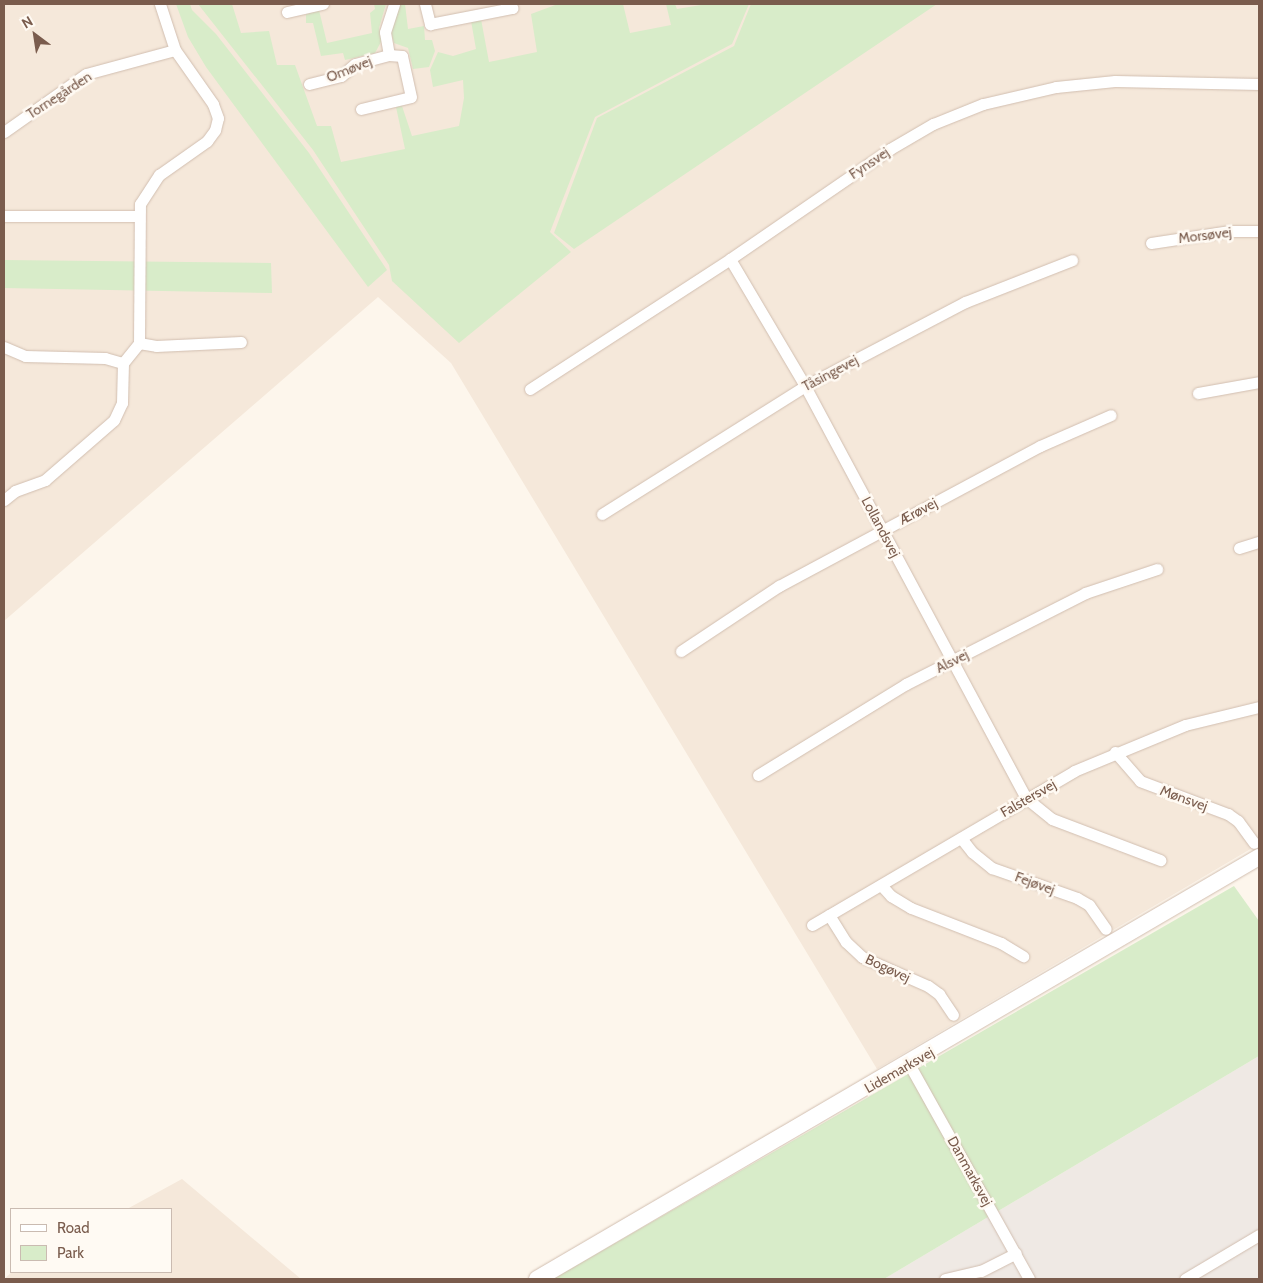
<!DOCTYPE html>
<html>
<head>
<meta charset="utf-8">
<style>
  body { margin:0 }
  #map { position:relative; width:1263px; height:1283px; overflow:hidden; background:#fdf6ec; font-family:Cabin,sans-serif }
  div>[style] { position:absolute }
  .residential>* { inset:0; background:#f5e8da }
  .industrial>* { inset:0; background:#efe9e4 }
  .green>* { inset:0; background:#d8ecc9 }
  .roads { filter:drop-shadow(0 0 1px #d1beb0) drop-shadow(0 0 1px #d1beb0) }
  .street>* { height:11px; margin:-5.5px; padding:0 5.5px; transform-origin:5.5px; border-radius:5.5px; background:#fff }
  .secondary>* { height:16px; margin:-8px; padding:0 8px; transform-origin:8px; border-radius:8px; background:#fff }
  span { translate:-50% -50%; white-space:nowrap; text-align:center; line-height:1.15; -webkit-text-stroke:5px #fffaf3; paint-order:stroke }
  .street-label { font-size:14px; color:#7a5c4d }
  .frame { position:absolute; inset:0; border:5px solid #7a5c4d; pointer-events:none }
  .legend { position:absolute; left:10px; top:1208px; width:162px; height:65px; box-sizing:border-box; background:#fffaf3; border:1px solid #cabbb1; margin:0; padding:6px 9px; list-style:none; font-size:15px; color:#7a5c4d }
  .legend li { display:flex; align-items:center; gap:10px; height:25px }
  .legend b { width:25px; border:1px solid #cabbb1 }
  .north { position:absolute; left:10px; top:10px; width:50px; height:50px; -webkit-text-stroke:4px #fffaf3; paint-order:stroke; rotate:329deg; font-size:14px; font-weight:700; line-height:20px; text-align:center; color:#7a5c4d }
  .north::after { content:''; display:block; margin:auto; width:18px; height:22px; background:#7a5c4d; clip-path:polygon(50% 0,100% 100%,50% 72%,0 100%) }
</style>
</head>
<body>
<div id="map">
  <div class="residential">
    <i style="clip-path:polygon(4px 4px,1259px 4px,1259px 844px,877px 1069px,451px 363px,378px 297px,4px 621px)"></i>
    <i style="clip-path:polygon(182px 1179px,301px 1279px,4px 1279px,12px 1272px,171px 1272px,171px 1209px,127px 1209px)"></i>
  </div>
  <div class="industrial">
    <i style="clip-path:polygon(1259px 1056px,1259px 1279px,884px 1279px)"></i>
  </div>
  <div class="green">
    <i style="clip-path:polygon(176px 4px,190px 4px,192px 10px,216px 34px,309px 153px,387px 270px,368px 287px,206px 67px,188px 37px)"></i>
    <i style="clip-path:polygon(198px 4px,232px 4px,241px 33px,269px 31px,277px 65px,295px 65px,317px 126px,331px 126px,341px 162px,405px 149px,396px 107px,402px 106px,412px 136px,459px 126px,464px 98px,463px 80px,433px 87px,430px 70px,438px 52px,453px 56px,476px 49px,471px 21px,481px 19px,489px 62px,537px 52px,531px 14px,558px 4px,623px 4px,630px 33px,671px 25px,666px 4px,675px 4px,677px 9px,707px 4px,749px 4px,732px 44px,595px 117px,550px 232px,571px 252px,459px 343px,392px 281px,389px 265px,313px 150px)"></i>
    <i style="clip-path:polygon(374px 4px,386px 4px,379px 28px,382px 40px,375px 53px,345px 60px,343px 53px,321px 56px,313px 23px,306px 23px,306px 14px,319px 10px,327px 43px,372px 33px,370px 13px,375px 9px)"></i>
    <i style="clip-path:polygon(399px 4px,405px 4px,408px 29px,424px 26px,425px 40px,432px 40px,435px 51px,429px 67px,413px 69px,408px 48px,394px 43px,390px 28px)"></i>
    <i style="clip-path:polygon(751px 4px,937px 4px,574px 249px,554px 233px,597px 118px,734px 46px)"></i>
    <i style="clip-path:polygon(4px 260px,271px 263px,272px 293px,4px 288px)"></i>
    <i style="clip-path:polygon(1234px 886px,1259px 921px,1259px 1056px,884px 1279px,553px 1279px)"></i>
  </div>
  <div class="roads">
    <div class="street">
      <i style="left:425px;top:4px;width:21px;rotate:76deg"></i>
      <i style="left:430px;top:24px;width:84px;rotate:-11deg"></i>
      <i style="left:512px;top:8px;width:4px;rotate:-117deg"></i>
      <i style="left:287px;top:12px;width:37px;rotate:-13deg"></i>
      <i style="left:309px;top:84px;width:33px;rotate:-14deg"></i>
      <i style="left:341px;top:76px;width:18px;rotate:-41deg"></i>
      <i style="left:355px;top:64px;width:35px;rotate:-15deg"></i>
      <i style="left:361px;top:109px;width:51px;rotate:-13.5deg"></i>
      <i style="left:411px;top:97px;width:42px;rotate:-102.4deg"></i>
      <i style="left:402px;top:56px;width:13px;rotate:-176deg"></i>
      <i style="left:389px;top:55px;width:23px;rotate:-100deg"></i>
      <i style="left:385px;top:32px;width:29px;rotate:-72deg"></i>
      <i style="left:4px;top:132px;width:100px;rotate:-35.3deg"></i>
      <i style="left:86px;top:74px;width:92px;rotate:-15.1deg"></i>
      <i style="left:4px;top:216px;width:134px"></i>
      <i style="left:1151px;top:243px;width:80px;rotate:-8.6deg"></i>
      <i style="left:1230px;top:231px;width:29px"></i>
      <i style="left:730px;top:259px;width:147px;rotate:59.4deg"></i>
      <i style="left:805px;top:386px;width:468px;rotate:61.8deg"></i>
      <i style="left:1026px;top:798px;width:33px;rotate:39deg"></i>
      <i style="left:1052px;top:819px;width:116px;rotate:20.8deg"></i>
      <i style="left:139px;top:343px;width:17px;rotate:10deg"></i>
      <i style="left:156px;top:346px;width:85px;rotate:-2.7deg"></i>
      <i style="left:4px;top:347px;width:23px;rotate:23deg"></i>
      <i style="left:25px;top:356px;width:80px;rotate:1.4deg"></i>
      <i style="left:105px;top:358px;width:19px;rotate:16deg"></i>
      <i style="left:530px;top:389px;width:239px;rotate:-33deg"></i>
      <i style="left:730px;top:259px;width:194px;rotate:-34.5deg"></i>
      <i style="left:890px;top:149px;width:50px;rotate:-30.2deg"></i>
      <i style="left:933px;top:124px;width:54px;rotate:-21.8deg"></i>
      <i style="left:983px;top:104px;width:75px;rotate:-13.1deg"></i>
      <i style="left:1056px;top:87px;width:59px;rotate:-5.8deg"></i>
      <i style="left:1115px;top:81px;width:144px;rotate:1.2deg"></i>
      <i style="left:1198px;top:393px;width:62px;rotate:-10.2deg"></i>
      <i style="left:4px;top:500px;width:14px;rotate:-39deg"></i>
      <i style="left:15px;top:491px;width:32px;rotate:-20deg"></i>
      <i style="left:45px;top:480px;width:91px;rotate:-41deg"></i>
      <i style="left:114px;top:420px;width:19px;rotate:-65deg"></i>
      <i style="left:122px;top:403px;width:40px;rotate:-88.6deg"></i>
      <i style="left:123px;top:363px;width:26px;rotate:-51deg"></i>
      <i style="left:139px;top:343px;width:139px;rotate:-89.6deg"></i>
      <i style="left:140px;top:204px;width:35px;rotate:-57deg"></i>
      <i style="left:159px;top:175px;width:59px;rotate:-35.3deg"></i>
      <i style="left:207px;top:141px;width:14px;rotate:-54deg"></i>
      <i style="left:215px;top:130px;width:12px;rotate:-76deg"></i>
      <i style="left:218px;top:118px;width:15px;rotate:-110deg"></i>
      <i style="left:213px;top:104px;width:66px;rotate:-125.1deg"></i>
      <i style="left:175px;top:50px;width:48px;rotate:-108.1deg"></i>
      <i style="left:602px;top:514px;width:240px;rotate:-32.2deg"></i>
      <i style="left:805px;top:386px;width:181px;rotate:-27.7deg"></i>
      <i style="left:965px;top:302px;width:115px;rotate:-21.4deg"></i>
      <i style="left:1239px;top:548px;width:21px;rotate:-17deg"></i>
      <i style="left:681px;top:651px;width:118px;rotate:-33.6deg"></i>
      <i style="left:779px;top:586px;width:296px;rotate:-28.2deg"></i>
      <i style="left:1040px;top:446px;width:77px;rotate:-23.6deg"></i>
      <i style="left:1115px;top:752px;width:38px;rotate:49deg"></i>
      <i style="left:1140px;top:781px;width:94px;rotate:20.6deg"></i>
      <i style="left:1228px;top:814px;width:12px;rotate:35deg"></i>
      <i style="left:1238px;top:821px;width:27px;rotate:54deg"></i>
      <i style="left:758px;top:775px;width:174px;rotate:-31.6deg"></i>
      <i style="left:906px;top:684px;width:201px;rotate:-26.9deg"></i>
      <i style="left:1085px;top:593px;width:76px;rotate:-18.4deg"></i>
      <i style="left:961px;top:838px;width:18px;rotate:52deg"></i>
      <i style="left:972px;top:852px;width:26px;rotate:39deg"></i>
      <i style="left:992px;top:868px;width:90px;rotate:19.4deg"></i>
      <i style="left:1077px;top:898px;width:14px;rotate:30deg"></i>
      <i style="left:1089px;top:905px;width:29px;rotate:55deg"></i>
      <i style="left:881px;top:885px;width:15px;rotate:48deg"></i>
      <i style="left:891px;top:896px;width:23px;rotate:31deg"></i>
      <i style="left:911px;top:908px;width:97px;rotate:21.3deg"></i>
      <i style="left:1001px;top:943px;width:26px;rotate:31deg"></i>
      <i style="left:829px;top:915px;width:32px;rotate:58deg"></i>
      <i style="left:846px;top:942px;width:22px;rotate:43deg"></i>
      <i style="left:862px;top:957px;width:72px;rotate:23.7deg"></i>
      <i style="left:928px;top:986px;width:14px;rotate:36deg"></i>
      <i style="left:939px;top:994px;width:25px;rotate:56deg"></i>
      <i style="left:812px;top:925px;width:304px;rotate:-30.4deg"></i>
      <i style="left:1074px;top:771px;width:120px;rotate:-22.5deg"></i>
      <i style="left:1185px;top:725px;width:76px;rotate:-13.7deg"></i>
      <i style="left:909px;top:1064px;width:246px;rotate:60.8deg"></i>
      <i style="left:945px;top:1279px;width:37px;rotate:-13deg"></i>
      <i style="left:981px;top:1271px;width:39px;rotate:-27deg"></i>
      <i style="left:1185px;top:1279px;width:86px;rotate:-30.7deg"></i>
    </div>
    <div class="secondary">
      <i style="left:537px;top:1279px;width:836px;rotate:-30.31deg"></i>
    </div>
  </div>
  <div class="street-label">
    <span style="left:349px;top:69px;rotate:-22deg">Omøvej</span>
    <span style="left:59px;top:95px;rotate:-33deg">Tornegården</span>
    <span style="left:869px;top:163px;rotate:-34deg">Fynsvej</span>
    <span style="left:1205px;top:235px;rotate:-7deg">Morsøvej</span>
    <span style="left:830px;top:373px;rotate:-28deg">Tåsingevej</span>
    <span style="left:918px;top:511px;rotate:-28deg">Ærøvej</span>
    <span style="left:881px;top:527px;rotate:62deg">Lollandsvej</span>
    <span style="left:952px;top:661px;rotate:-27deg">Alsvej</span>
    <span style="left:1028px;top:798px;rotate:-30deg">Falstersvej</span>
    <span style="left:1184px;top:798px;rotate:20deg">Mønsvej</span>
    <span style="left:1035px;top:883px;rotate:20deg">Fejøvej</span>
    <span style="left:888px;top:968px;rotate:25deg">Bogøvej</span>
    <span style="left:899px;top:1070px;rotate:-30deg">Lidemarksvej</span>
    <span style="left:970px;top:1171px;rotate:61deg">Danmarksvej</span>
  </div>
  <div class="frame"></div>
  <ul class="legend">
  <li><b style="height:6px;background:#fff"></b>Road</li>
  <li><b style="height:14px;background:#d8ecc9"></b>Park</li>
  </ul>
  <div class="north">N</div>
</div>
</body>
</html>
